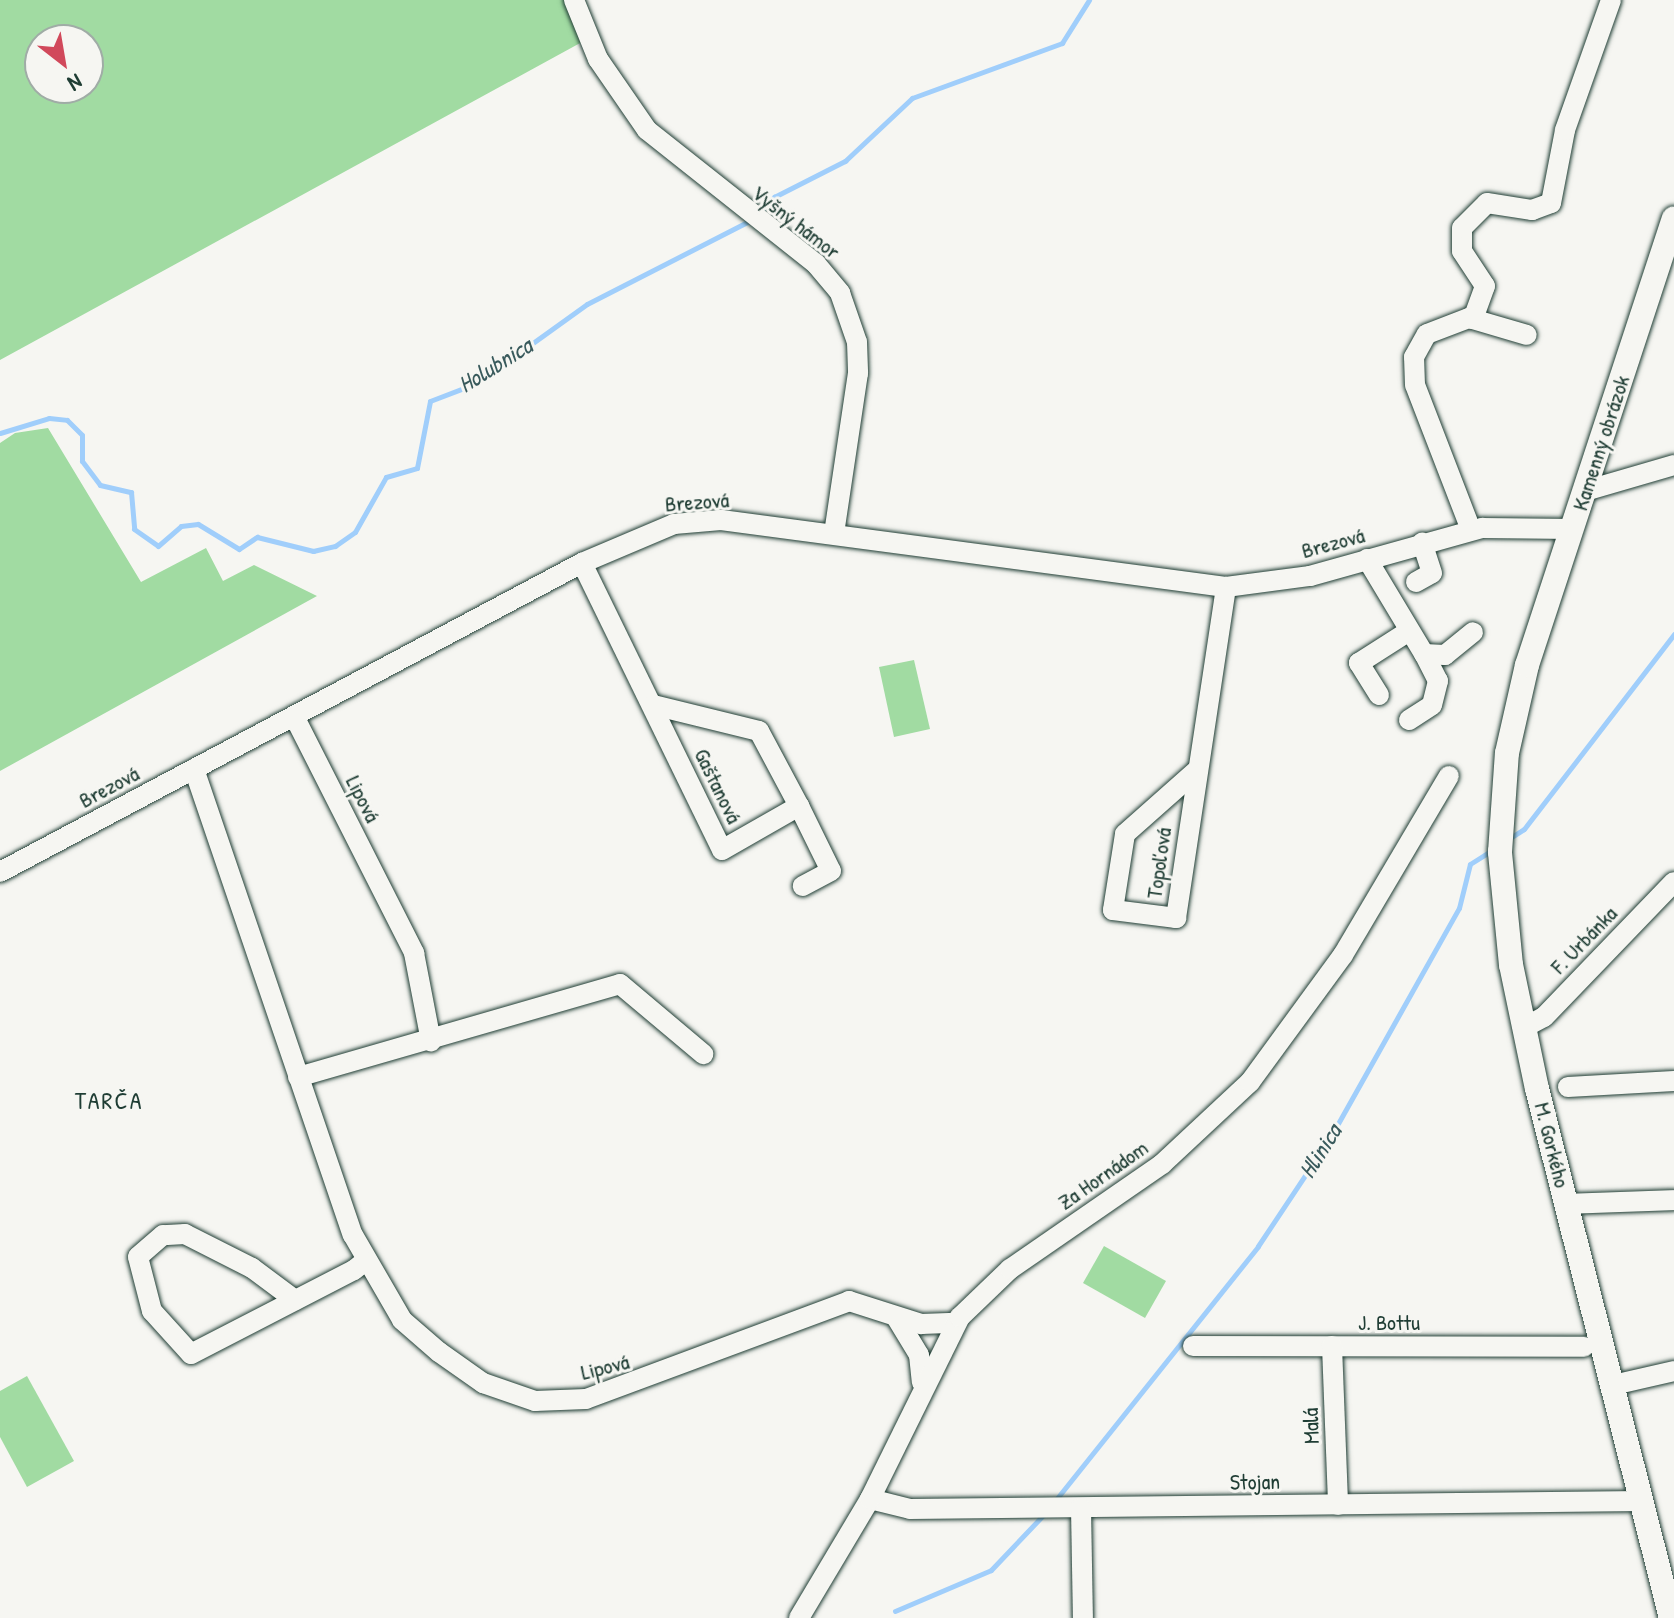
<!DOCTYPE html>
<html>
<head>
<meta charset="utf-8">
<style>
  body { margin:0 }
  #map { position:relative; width:1674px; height:1618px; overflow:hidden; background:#f6f6f2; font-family:"Patrick Hand",sans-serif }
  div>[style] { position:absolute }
  .green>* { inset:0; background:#a1dba2 }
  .stream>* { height:5px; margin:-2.5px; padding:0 2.5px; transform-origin:2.5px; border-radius:2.5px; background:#a0cefb }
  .roads { filter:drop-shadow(0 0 2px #1f3d34) drop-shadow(0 0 2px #1f3d34) }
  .minor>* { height:20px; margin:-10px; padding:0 10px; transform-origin:10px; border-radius:10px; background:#f6f6f2 }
  .major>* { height:24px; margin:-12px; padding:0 12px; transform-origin:12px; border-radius:12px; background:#f6f6f2 }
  span { translate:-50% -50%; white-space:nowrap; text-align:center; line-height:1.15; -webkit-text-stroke:6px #f6f6f2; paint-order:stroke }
  .street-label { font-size:22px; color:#1f3d34 }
  .water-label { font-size:24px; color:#395a5c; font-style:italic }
  .neighbourhood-label { font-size:24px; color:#1f3d34; letter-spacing:2px }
  .north { position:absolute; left:24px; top:24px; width:80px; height:80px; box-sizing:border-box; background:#f6f6f2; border:2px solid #a0aca6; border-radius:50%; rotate:149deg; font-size:22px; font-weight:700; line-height:32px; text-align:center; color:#1f3d34 }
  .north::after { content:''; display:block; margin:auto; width:28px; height:36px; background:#d1495b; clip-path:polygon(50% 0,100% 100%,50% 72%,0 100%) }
</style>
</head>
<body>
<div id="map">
  <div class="green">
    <i style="clip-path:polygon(evenodd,0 0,565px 0,582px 42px,0 360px,0 0,40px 40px,88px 40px,88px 88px,40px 88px,40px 40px)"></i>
    <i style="clip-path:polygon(48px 428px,141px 582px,206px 548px,223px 581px,254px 565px,317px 596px,0 771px,0 443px,15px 433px)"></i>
    <i style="clip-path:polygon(914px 660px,930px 729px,894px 737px,879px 667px)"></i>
    <i style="clip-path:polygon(1104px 1246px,1166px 1281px,1145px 1318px,1083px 1283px)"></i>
    <i style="clip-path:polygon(27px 1376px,74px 1461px,27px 1487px,0 1437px,0 1391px)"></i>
  </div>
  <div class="stream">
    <i style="left:760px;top:212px;width:21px;rotate:-47deg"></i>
    <i style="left:774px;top:197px;width:80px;rotate:-26.9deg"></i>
    <i style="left:845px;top:161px;width:92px;rotate:-43.2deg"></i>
    <i style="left:912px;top:98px;width:160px;rotate:-20.1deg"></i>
    <i style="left:1062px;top:43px;width:51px;rotate:-57.9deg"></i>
    <i style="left:0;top:433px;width:51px;rotate:-17deg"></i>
    <i style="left:49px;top:418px;width:18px;rotate:6deg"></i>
    <i style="left:67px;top:420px;width:21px;rotate:45deg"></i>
    <i style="left:82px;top:435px;width:26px;rotate:90deg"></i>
    <i style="left:82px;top:461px;width:30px;rotate:53deg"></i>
    <i style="left:100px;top:485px;width:32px;rotate:13deg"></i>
    <i style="left:131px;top:492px;width:37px;rotate:85deg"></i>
    <i style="left:134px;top:529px;width:29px;rotate:35deg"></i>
    <i style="left:158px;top:546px;width:30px;rotate:-41deg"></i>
    <i style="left:181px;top:526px;width:17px;rotate:-7deg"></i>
    <i style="left:198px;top:524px;width:48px;rotate:31.4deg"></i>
    <i style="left:239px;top:549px;width:22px;rotate:-34deg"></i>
    <i style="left:257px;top:537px;width:58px;rotate:14deg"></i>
    <i style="left:313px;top:551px;width:23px;rotate:-13deg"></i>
    <i style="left:335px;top:546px;width:24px;rotate:-35deg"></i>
    <i style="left:355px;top:532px;width:63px;rotate:-60.6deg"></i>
    <i style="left:386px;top:477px;width:32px;rotate:-16deg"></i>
    <i style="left:417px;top:468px;width:68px;rotate:-79deg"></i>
    <i style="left:430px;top:401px;width:50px;rotate:-21deg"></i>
    <i style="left:477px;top:383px;width:135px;rotate:-35.7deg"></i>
    <i style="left:587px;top:304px;width:186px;rotate:-27.1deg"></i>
    <i style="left:1507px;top:840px;width:20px;rotate:-33deg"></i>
    <i style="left:1524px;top:829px;width:246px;rotate:-52.4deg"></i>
    <i style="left:1054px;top:1502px;width:327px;rotate:-51.4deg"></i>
    <i style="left:1258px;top:1246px;width:132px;rotate:-56.4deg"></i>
    <i style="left:1331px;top:1136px;width:261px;rotate:-60.7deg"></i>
    <i style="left:1459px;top:908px;width:45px;rotate:-76deg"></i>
    <i style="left:1470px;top:864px;width:26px;rotate:-32deg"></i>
    <i style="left:895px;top:1611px;width:104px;rotate:-23.1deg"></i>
    <i style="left:991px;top:1570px;width:79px;rotate:-46.5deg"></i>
  </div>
  <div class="roads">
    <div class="minor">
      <i style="left:574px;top:0;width:64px;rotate:67.9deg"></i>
      <i style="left:598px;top:59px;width:86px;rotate:55.4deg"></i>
      <i style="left:647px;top:130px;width:216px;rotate:38.4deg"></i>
      <i style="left:816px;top:264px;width:38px;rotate:50deg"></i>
      <i style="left:840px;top:293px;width:52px;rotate:70.9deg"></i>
      <i style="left:857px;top:342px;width:31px;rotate:88deg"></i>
      <i style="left:858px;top:373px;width:163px;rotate:98.5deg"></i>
      <i style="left:1473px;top:319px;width:35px;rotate:-70deg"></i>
      <i style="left:1485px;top:286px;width:42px;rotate:-123.3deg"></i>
      <i style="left:1462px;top:251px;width:23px;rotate:-90deg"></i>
      <i style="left:1462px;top:228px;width:35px;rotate:-45deg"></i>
      <i style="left:1487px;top:203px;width:46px;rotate:8.8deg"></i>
      <i style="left:1532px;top:210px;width:20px;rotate:-20deg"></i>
      <i style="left:1551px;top:203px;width:74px;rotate:-79.1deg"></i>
      <i style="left:1565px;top:130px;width:138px;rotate:-70.5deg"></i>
      <i style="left:1588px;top:490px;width:90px;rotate:-16.2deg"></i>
      <i style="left:1471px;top:530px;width:155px;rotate:-111.1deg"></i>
      <i style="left:1415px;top:385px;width:28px;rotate:-92deg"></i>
      <i style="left:1414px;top:357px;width:26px;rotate:-61deg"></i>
      <i style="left:1427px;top:334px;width:45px;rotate:-20.9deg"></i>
      <i style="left:1469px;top:318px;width:60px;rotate:16.3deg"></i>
      <i style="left:1367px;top:559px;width:111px;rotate:59deg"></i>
      <i style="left:1424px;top:654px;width:21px;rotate:3deg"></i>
      <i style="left:1445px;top:655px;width:36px;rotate:-39deg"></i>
      <i style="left:582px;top:563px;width:319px;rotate:64deg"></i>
      <i style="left:722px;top:850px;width:89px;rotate:-29.7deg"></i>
      <i style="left:799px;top:806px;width:85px;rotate:-118.1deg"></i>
      <i style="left:759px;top:731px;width:109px;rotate:-166.2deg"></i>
      <i style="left:1416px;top:582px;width:18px;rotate:-29deg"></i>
      <i style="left:1432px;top:573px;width:32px;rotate:-108deg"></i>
      <i style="left:1379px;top:695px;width:38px;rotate:-122deg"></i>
      <i style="left:1359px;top:663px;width:59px;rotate:-32.6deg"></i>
      <i style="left:294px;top:716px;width:266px;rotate:63.1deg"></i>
      <i style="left:414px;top:953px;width:90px;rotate:79.1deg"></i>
      <i style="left:1409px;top:720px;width:27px;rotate:-33deg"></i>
      <i style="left:1432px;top:705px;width:25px;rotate:-76deg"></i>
      <i style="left:1438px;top:681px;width:30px;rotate:-117deg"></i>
      <i style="left:194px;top:769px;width:492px;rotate:71.2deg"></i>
      <i style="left:353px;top:1235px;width:98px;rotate:60deg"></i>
      <i style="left:402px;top:1320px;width:49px;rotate:40.9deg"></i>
      <i style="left:439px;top:1352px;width:54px;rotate:35.2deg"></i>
      <i style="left:483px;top:1383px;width:55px;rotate:19.1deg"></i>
      <i style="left:535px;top:1401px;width:51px;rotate:-2.2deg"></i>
      <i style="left:586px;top:1399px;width:281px;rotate:-20.4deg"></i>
      <i style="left:849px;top:1301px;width:76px;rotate:17.7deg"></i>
      <i style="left:921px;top:1324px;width:35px;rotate:-2deg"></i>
      <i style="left:1196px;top:771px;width:95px;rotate:138.4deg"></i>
      <i style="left:1125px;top:834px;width:77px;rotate:99deg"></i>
      <i style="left:1113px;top:910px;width:64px;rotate:7.2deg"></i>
      <i style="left:1176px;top:918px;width:335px;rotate:-81.4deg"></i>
      <i style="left:799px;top:806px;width:72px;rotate:63.8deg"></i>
      <i style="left:831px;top:871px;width:32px;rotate:152deg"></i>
      <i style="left:0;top:872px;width:659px;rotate:-27.97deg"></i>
      <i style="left:582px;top:563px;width:100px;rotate:-23deg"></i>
      <i style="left:674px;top:524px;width:47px;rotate:-4.9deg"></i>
      <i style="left:721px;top:520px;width:509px;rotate:7.56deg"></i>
      <i style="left:1226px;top:587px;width:85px;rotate:-7.5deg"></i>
      <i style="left:1310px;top:576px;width:179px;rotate:-15.6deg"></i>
      <i style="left:1482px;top:528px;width:91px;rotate:0.6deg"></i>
      <i style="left:1525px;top:1027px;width:21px;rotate:-28deg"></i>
      <i style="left:1544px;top:1017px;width:187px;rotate:-46.1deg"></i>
      <i style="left:298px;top:1077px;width:335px;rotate:-16.1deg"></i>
      <i style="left:620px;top:984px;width:109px;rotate:40.1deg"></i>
      <i style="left:1568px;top:1087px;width:106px;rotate:-3.2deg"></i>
      <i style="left:1567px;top:1204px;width:107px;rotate:-2.1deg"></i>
      <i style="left:295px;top:1300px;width:54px;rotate:-143.3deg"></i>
      <i style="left:252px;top:1268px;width:75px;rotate:-153.1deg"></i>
      <i style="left:185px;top:1234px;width:22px;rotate:177deg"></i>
      <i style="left:163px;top:1235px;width:33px;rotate:139deg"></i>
      <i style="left:138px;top:1257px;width:56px;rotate:75.5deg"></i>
      <i style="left:152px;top:1311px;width:58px;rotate:47.8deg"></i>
      <i style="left:191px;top:1354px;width:183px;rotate:-27.3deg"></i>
      <i style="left:354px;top:1270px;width:14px;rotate:-39deg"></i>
      <i style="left:896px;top:1317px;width:44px;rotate:58.8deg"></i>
      <i style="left:919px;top:1355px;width:27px;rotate:84deg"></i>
      <i style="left:1193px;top:1346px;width:391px;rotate:0.1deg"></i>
      <i style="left:1332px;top:1346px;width:159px;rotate:87.8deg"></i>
      <i style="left:1613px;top:1385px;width:63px;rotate:-12.9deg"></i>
      <i style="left:870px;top:1499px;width:41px;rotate:14deg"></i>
      <i style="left:910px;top:1509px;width:732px;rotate:-0.63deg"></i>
      <i style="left:1081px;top:1508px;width:110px;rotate:89deg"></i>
      <i style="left:799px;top:1618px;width:139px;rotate:-59.2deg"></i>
      <i style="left:870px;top:1499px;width:203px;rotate:-63.7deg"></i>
      <i style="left:960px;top:1317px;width:69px;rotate:-43.8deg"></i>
      <i style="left:1010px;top:1269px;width:185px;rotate:-34.6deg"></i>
      <i style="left:1162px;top:1164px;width:120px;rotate:-43deg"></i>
      <i style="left:1250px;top:1082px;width:157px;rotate:-53.8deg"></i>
      <i style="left:1343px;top:955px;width:208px;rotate:-59.4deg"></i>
    </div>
    <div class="major">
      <i style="left:1671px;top:1618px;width:546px;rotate:-104.21deg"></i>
      <i style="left:1537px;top:1089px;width:127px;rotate:-101.8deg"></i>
      <i style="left:1511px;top:965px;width:114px;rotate:-95.6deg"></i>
      <i style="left:1500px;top:852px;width:99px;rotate:-86deg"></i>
      <i style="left:1507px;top:753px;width:90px;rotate:-77.2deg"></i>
      <i style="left:1527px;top:665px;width:470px;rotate:-71.8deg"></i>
    </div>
  </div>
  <div class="street-label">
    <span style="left:796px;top:222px;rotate:38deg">Vyšný hámor</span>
    <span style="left:1601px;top:443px;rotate:-72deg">Kamenný obrázok</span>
    <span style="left:697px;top:502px;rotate:-4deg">Brezová</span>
    <span style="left:1333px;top:543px;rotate:-15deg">Brezová</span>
    <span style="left:718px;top:786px;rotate:64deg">Gaštanová</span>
    <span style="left:109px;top:787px;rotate:-28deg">Brezová</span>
    <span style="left:363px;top:799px;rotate:63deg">Lipová</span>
    <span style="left:1159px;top:863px;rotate:-82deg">Topoľová</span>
    <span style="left:1584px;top:940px;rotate:-46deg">F. Urbánka</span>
    <span style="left:1552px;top:1145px;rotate:76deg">M. Gorkého</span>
    <span style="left:1103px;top:1175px;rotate:-35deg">Za Hornádom</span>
    <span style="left:1389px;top:1323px">J. Bottu</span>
    <span style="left:605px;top:1367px;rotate:-14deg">Lipová</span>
    <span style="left:1311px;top:1426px;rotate:-92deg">Malá</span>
    <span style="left:1255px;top:1482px;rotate:-1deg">Stojan</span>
  </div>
  <div class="water-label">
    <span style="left:495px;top:365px;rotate:-32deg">Holubnica</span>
    <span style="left:1320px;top:1151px;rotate:-58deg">Hlinica</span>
  </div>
  <div class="neighbourhood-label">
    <span style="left:109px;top:1101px">TARČA</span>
  </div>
  <div class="north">N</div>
</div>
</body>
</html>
